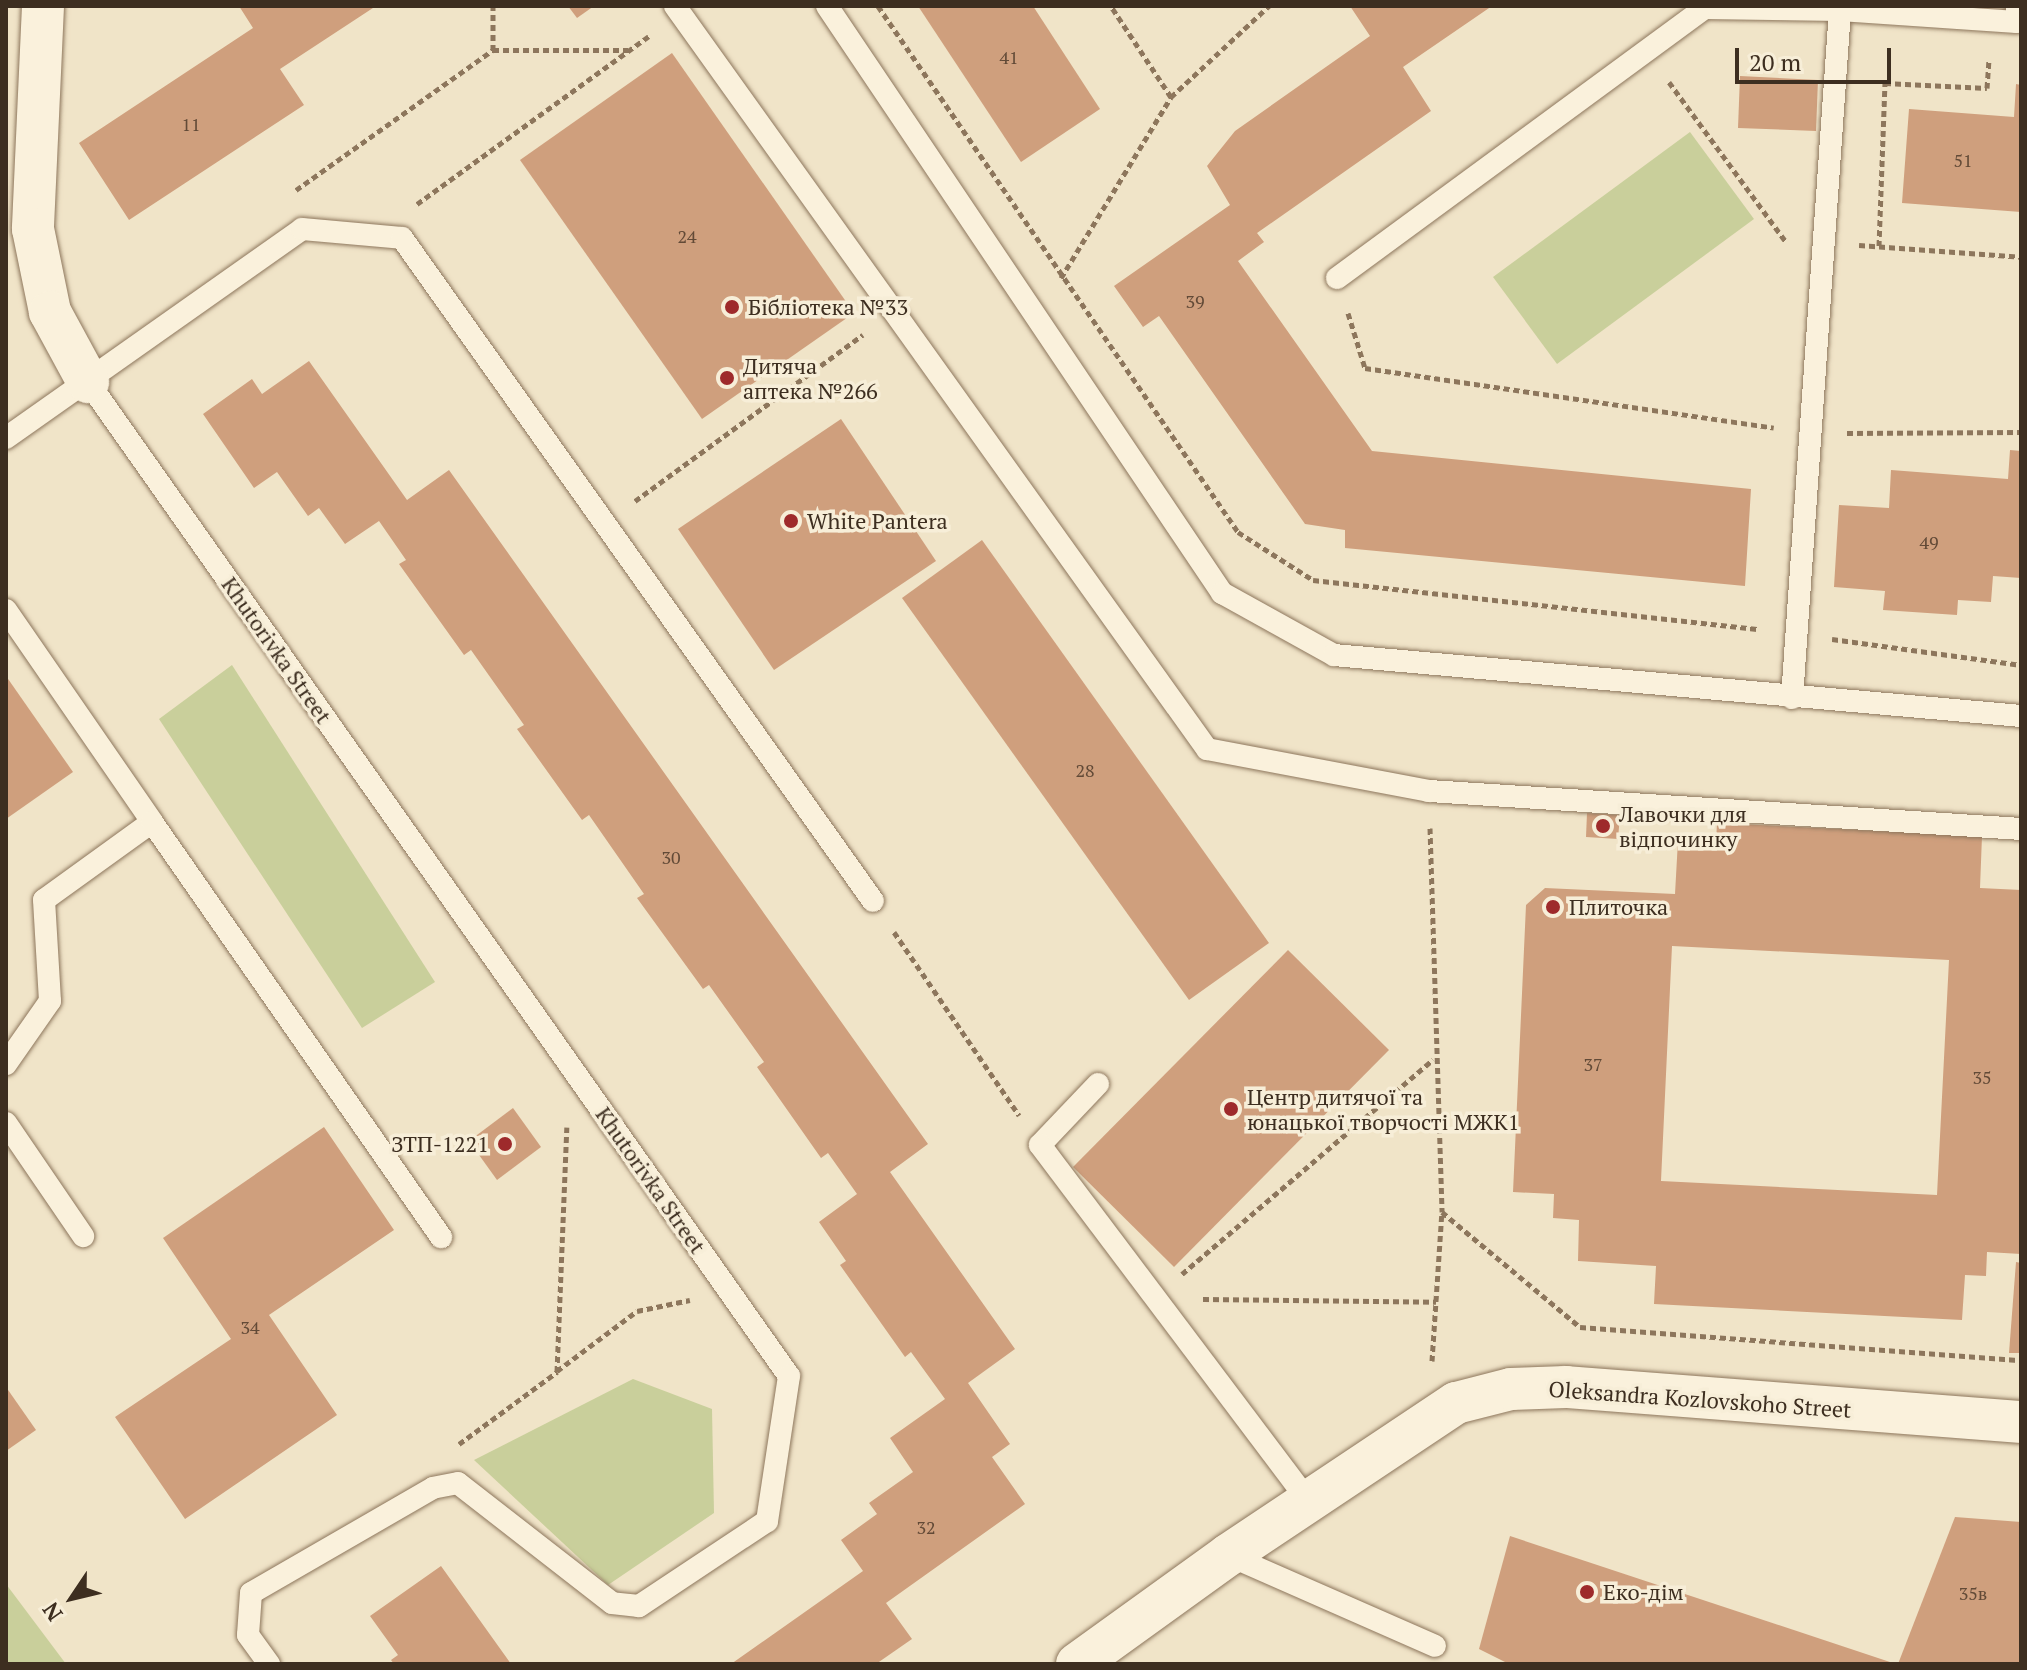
<!DOCTYPE html>
<html>
<head>
<meta charset="utf-8">
<style>
  body { margin:0 }
  #map { position:relative; width:2027px; height:1670px; overflow:hidden; background:#f0e4c8; font-family:"PT Serif",serif }
  div>[style] { position:absolute }
  .green>* { inset:0; background:#c9cf9b }
  .building>* { inset:0; background:#cf9f7d }
  .path>* { height:5px; margin-top:-2.5px; transform-origin:0; background:repeating-linear-gradient(90deg,#8d765c 0 6px,transparent 0 10px) }
  .roads { filter:drop-shadow(0 0 2px #8d765c) drop-shadow(0 0 2px #8d765c) }
  .service>* { height:22px; margin:-11px; padding:0 11px; transform-origin:11px; border-radius:11px; background:#faf1dc }
  .minor>* { height:42px; margin:-21px; padding:0 21px; transform-origin:21px; border-radius:21px; background:#faf1dc }
  .dots>* { width:22px; height:22px; translate:-50% -50%; box-sizing:border-box; border:4px solid #f7eed8; border-radius:50% }
  span { translate:-50% -50%; white-space:nowrap; text-align:center; line-height:1.15; -webkit-text-stroke:7px #f7eed8; paint-order:stroke }
  .number-label { font-size:18px; color:#624a37 }
  .number-label span { -webkit-text-stroke-width:0 }
  .poi-label { font-size:22px; color:#3d2e20 }
  .left { translate:0 -50%; text-align:left }
  .right { translate:-100% -50%; text-align:right }
  .street-label { font-size:22px; color:#3d2e20 }
  .frame { position:absolute; inset:0; border:8px solid #3d2e20; pointer-events:none }
  .north { position:absolute; left:32px; top:1558px; width:80px; height:80px; -webkit-text-stroke:6px #f7eed8; paint-order:stroke; rotate:235deg; font-size:22px; font-weight:700; line-height:32px; text-align:center; color:#3d2e20 }
  .north::after { content:''; display:block; margin:auto; width:28px; height:36px; background:#3d2e20; clip-path:polygon(50% 0,100% 100%,50% 72%,0 100%) }
  .scale { position:absolute; left:1735px; top:48px; width:156px; height:36px; box-sizing:border-box; border:4px solid #3d2e20; border-top:0; padding-left:10px; font-size:24px; line-height:28px; white-space:nowrap; color:#3d2e20; -webkit-text-stroke:6px #f7eed8; paint-order:stroke }
</style>
</head>
<body>
<div id="map">
  <div class="green">
    <i style="clip-path:polygon(1690px 132px,1754px 219px,1557px 364px,1493px 277px)"></i>
    <i style="clip-path:polygon(232px 665px,435px 982px,362px 1028px,159px 719px)"></i>
    <i style="clip-path:polygon(633px 1379px,712px 1409px,714px 1513px,608px 1585px,474px 1460px)"></i>
    <i style="clip-path:polygon(6px 1584px,66px 1664px,6px 1664px)"></i>
  </div>
  <div class="building">
    <i style="clip-path:polygon(239px 6px,376px 6px,280px 69px,304px 105px,129px 220px,79px 143px,253px 28px)"></i>
    <i style="clip-path:polygon(568px 6px,594px 6px,577px 18px)"></i>
    <i style="clip-path:polygon(918px 6px,1033px 6px,1100px 109px,1021px 162px)"></i>
    <i style="clip-path:polygon(1350px 6px,1492px 6px,1403px 67px,1431px 111px,1257px 233px,1264px 242px,1238px 261px,1372px 451px,1751px 489px,1745px 586px,1345px 548px,1345px 530px,1305px 524px,1159px 316px,1143px 327px,1114px 286px,1230px 205px,1207px 166px,1235px 131px,1370px 36px)"></i>
    <i style="clip-path:polygon(672px 53px,854px 313px,702px 419px,520px 160px)"></i>
    <i style="clip-path:polygon(1740px 76px,1818px 80px,1816px 131px,1738px 128px)"></i>
    <i style="clip-path:polygon(2016px 84px,2021px 85px,2021px 212px,1902px 203px,1909px 109px,2014px 117px)"></i>
    <i style="clip-path:polygon(309px 361px,407px 500px,449px 470px,928px 1144px,890px 1172px,1015px 1349px,968px 1383px,1010px 1444px,992px 1457px,1025px 1504px,886px 1603px,912px 1639px,876px 1664px,731px 1664px,863px 1571px,841px 1540px,877px 1514px,869px 1503px,913px 1472px,890px 1438px,945px 1399px,911px 1352px,905px 1357px,840px 1265px,846px 1261px,819px 1222px,857px 1194px,828px 1153px,821px 1158px,757px 1067px,764px 1062px,709px 985px,703px 989px,637px 898px,644px 894px,589px 815px,582px 820px,517px 729px,524px 725px,471px 650px,464px 655px,399px 564px,406px 560px,379px 521px,345px 544px,319px 508px,308px 516px,277px 472px,254px 488px,203px 414px,252px 379px,262px 394px)"></i>
    <i style="clip-path:polygon(841px 419px,936px 561px,774px 670px,678px 529px)"></i>
    <i style="clip-path:polygon(2010px 450px,2021px 451px,2021px 578px,1993px 576px,1991px 602px,1958px 600px,1957px 615px,1883px 610px,1885px 591px,1834px 587px,1839px 505px,1889px 508px,1891px 470px,2008px 479px)"></i>
    <i style="clip-path:polygon(982px 540px,1269px 943px,1189px 1000px,902px 598px)"></i>
    <i style="clip-path:polygon(6px 676px,73px 772px,6px 819px)"></i>
    <i style="clip-path:polygon(1587px 813px,1620px 815px,1618px 839px,1586px 837px)"></i>
    <i style="clip-path:polygon(evenodd,1717px 823px,1982px 836px,1980px 888px,2021px 890px,2021px 1254px,1987px 1252px,1986px 1276px,1965px 1275px,1962px 1320px,1654px 1304px,1656px 1266px,1578px 1261px,1579px 1220px,1553px 1218px,1554px 1194px,1513px 1192px,1526px 905px,1545px 888px,1675px 894px,1678px 840px,1716px 842px,1717px 823px,1672px 946px,1949px 960px,1937px 1195px,1661px 1181px,1672px 946px)"></i>
    <i style="clip-path:polygon(1288px 950px,1389px 1050px,1174px 1267px,1073px 1167px)"></i>
    <i style="clip-path:polygon(513px 1108px,541px 1147px,497px 1180px,469px 1141px)"></i>
    <i style="clip-path:polygon(324px 1127px,394px 1230px,269px 1315px,337px 1415px,185px 1519px,115px 1417px,231px 1339px,163px 1238px)"></i>
    <i style="clip-path:polygon(2016px 1262px,2021px 1263px,2021px 1353px,2009px 1353px)"></i>
    <i style="clip-path:polygon(6px 1387px,36px 1430px,6px 1451px)"></i>
    <i style="clip-path:polygon(1955px 1517px,2021px 1522px,2021px 1664px,1898px 1664px)"></i>
    <i style="clip-path:polygon(1510px 1536px,1893px 1663px,1893px 1664px,1509px 1664px,1479px 1649px)"></i>
    <i style="clip-path:polygon(441px 1566px,511px 1664px,394px 1664px,391px 1660px,398px 1655px,370px 1616px)"></i>
  </div>
  <div class="path">
    <i style="left:878px;top:6px;width:637px;rotate:55.61deg"></i>
    <i style="left:1238px;top:532px;width:89px;rotate:32.6deg"></i>
    <i style="left:1313px;top:580px;width:449px;rotate:6.3deg"></i>
    <i style="left:493px;top:50px;width:135px"></i>
    <i style="left:1669px;top:82px;width:198px;rotate:53.8deg"></i>
    <i style="left:1171px;top:97px;width:134px;rotate:-42.9deg"></i>
    <i style="left:296px;top:190px;width:242px;rotate:-35.4deg"></i>
    <i style="left:493px;top:50px;width:44px;rotate:-90deg"></i>
    <i style="left:417px;top:204px;width:286px;rotate:-35.9deg"></i>
    <i style="left:1859px;top:245px;width:162px;rotate:4.2deg"></i>
    <i style="left:1879px;top:246px;width:163px;rotate:-87.9deg"></i>
    <i style="left:1885px;top:83px;width:102px;rotate:2.8deg"></i>
    <i style="left:1987px;top:88px;width:29px;rotate:-86deg"></i>
    <i style="left:1061px;top:278px;width:212px;rotate:-58.7deg"></i>
    <i style="left:1171px;top:97px;width:109px;rotate:-123.4deg"></i>
    <i style="left:1348px;top:313px;width:58px;rotate:72.8deg"></i>
    <i style="left:1365px;top:368px;width:413px;rotate:8.3deg"></i>
    <i style="left:1847px;top:433px;width:174px;rotate:-0.3deg"></i>
    <i style="left:635px;top:501px;width:282px;rotate:-36.1deg"></i>
    <i style="left:1832px;top:639px;width:191px;rotate:7.8deg"></i>
    <i style="left:1430px;top:828px;width:384px;rotate:88.2deg"></i>
    <i style="left:1442px;top:1212px;width:180px;rotate:39.8deg"></i>
    <i style="left:1580px;top:1327px;width:442px;rotate:4.3deg"></i>
    <i style="left:894px;top:932px;width:222px;rotate:55.7deg"></i>
    <i style="left:1182px;top:1274px;width:330px;rotate:-40.5deg"></i>
    <i style="left:1203px;top:1299px;width:233px;rotate:0.7deg"></i>
    <i style="left:1432px;top:1361px;width:149px;rotate:-86.2deg"></i>
    <i style="left:557px;top:1371px;width:100px;rotate:-36.9deg"></i>
    <i style="left:637px;top:1311px;width:54px;rotate:-11.7deg"></i>
    <i style="left:459px;top:1444px;width:122px;rotate:-36.3deg"></i>
    <i style="left:557px;top:1372px;width:245px;rotate:-87.7deg"></i>
  </div>
  <div class="roads">
    <div class="service">
      <i style="left:675px;top:6px;width:914px;rotate:54.4deg"></i>
      <i style="left:1207px;top:749px;width:226px;rotate:10.7deg"></i>
      <i style="left:1429px;top:791px;width:593px;rotate:3.67deg"></i>
      <i style="left:827px;top:6px;width:708px;rotate:56.06deg"></i>
      <i style="left:1222px;top:593px;width:128px;rotate:29deg"></i>
      <i style="left:1334px;top:655px;width:690px;rotate:5.07deg"></i>
      <i style="left:1337px;top:278px;width:456px;rotate:-36.3deg"></i>
      <i style="left:1705px;top:8px;width:135px;rotate:0.8deg"></i>
      <i style="left:1840px;top:10px;width:177px;rotate:3.9deg"></i>
      <i style="left:2017px;top:22px;width:16px;rotate:-90deg"></i>
      <i style="left:88px;top:382px;width:1216px;rotate:54.81deg"></i>
      <i style="left:789px;top:1376px;width:147px;rotate:98.6deg"></i>
      <i style="left:767px;top:1521px;width:154px;rotate:146.4deg"></i>
      <i style="left:639px;top:1606px;width:27px;rotate:-174deg"></i>
      <i style="left:612px;top:1603px;width:195px;rotate:-142.1deg"></i>
      <i style="left:458px;top:1483px;width:25px;rotate:169deg"></i>
      <i style="left:433px;top:1488px;width:210px;rotate:150deg"></i>
      <i style="left:251px;top:1593px;width:42px;rotate:94.1deg"></i>
      <i style="left:248px;top:1635px;width:36px;rotate:54deg"></i>
      <i style="left:6px;top:438px;width:362px;rotate:-35.2deg"></i>
      <i style="left:302px;top:229px;width:100px;rotate:5.1deg"></i>
      <i style="left:402px;top:238px;width:813px;rotate:54.61deg"></i>
      <i style="left:6px;top:610px;width:257px;rotate:55.4deg"></i>
      <i style="left:152px;top:822px;width:133px;rotate:144.2deg"></i>
      <i style="left:44px;top:900px;width:101px;rotate:86.6deg"></i>
      <i style="left:50px;top:1001px;width:77px;rotate:124.9deg"></i>
      <i style="left:1792px;top:698px;width:690px;rotate:-86.01deg"></i>
      <i style="left:152px;top:822px;width:506px;rotate:55.15deg"></i>
      <i style="left:1098px;top:1084px;width:84px;rotate:133.6deg"></i>
      <i style="left:1040px;top:1145px;width:446px;rotate:53deg"></i>
      <i style="left:6px;top:1123px;width:137px;rotate:55.7deg"></i>
      <i style="left:1228px;top:1555px;width:226px;rotate:23.7deg"></i>
    </div>
    <div class="minor">
      <i style="left:43px;top:6px;width:223px;rotate:92.6deg"></i>
      <i style="left:33px;top:229px;width:85px;rotate:78.4deg"></i>
      <i style="left:50px;top:312px;width:80px;rotate:61.5deg"></i>
      <i style="left:1077px;top:1664px;width:186px;rotate:-35.8deg"></i>
      <i style="left:1228px;top:1555px;width:274px;rotate:-33.7deg"></i>
      <i style="left:1456px;top:1403px;width:57px;rotate:-14.3deg"></i>
      <i style="left:1511px;top:1389px;width:55px;rotate:-2.1deg"></i>
      <i style="left:1566px;top:1387px;width:456px;rotate:4.4deg"></i>
    </div>
  </div>
  <div class="dots">
    <i style="left:732px;top:307px;background:#9e2a2b"></i>
    <i style="left:727px;top:378px;background:#9e2a2b"></i>
    <i style="left:791px;top:521px;background:#9e2a2b"></i>
    <i style="left:1603px;top:826px;background:#9e2a2b"></i>
    <i style="left:1553px;top:907px;background:#9e2a2b"></i>
    <i style="left:1231px;top:1109px;background:#9e2a2b"></i>
    <i style="left:505px;top:1144px;background:#9e2a2b"></i>
    <i style="left:1587px;top:1592px;background:#9e2a2b"></i>
  </div>
  <div class="number-label">
    <span style="left:1009px;top:57px">41</span>
    <span style="left:191px;top:124px">11</span>
    <span style="left:1963px;top:160px">51</span>
    <span style="left:687px;top:236px">24</span>
    <span style="left:1195px;top:301px">39</span>
    <span style="left:1929px;top:542px">49</span>
    <span style="left:1085px;top:770px">28</span>
    <span style="left:671px;top:857px">30</span>
    <span style="left:1593px;top:1064px">37</span>
    <span style="left:1982px;top:1077px">35</span>
    <span style="left:250px;top:1327px">34</span>
    <span style="left:926px;top:1527px">32</span>
    <span style="left:1973px;top:1593px">35в</span>
  </div>
  <div class="poi-label">
    <span class="left" style="left:748px;top:307px">Бібліотека №33</span>
    <span class="left" style="left:743px;top:378px">Дитяча<br>аптека №266</span>
    <span class="left" style="left:807px;top:521px">White Pantera</span>
    <span class="left" style="left:1619px;top:826px">Лавочки для<br>відпочинку</span>
    <span class="left" style="left:1569px;top:907px">Плиточка</span>
    <span class="left" style="left:1247px;top:1109px">Центр дитячої та<br>юнацької творчості МЖК1</span>
    <span class="right" style="left:489px;top:1144px">ЗТП-1221</span>
    <span class="left" style="left:1603px;top:1592px">Еко-дім</span>
  </div>
  <div class="street-label">
    <span style="left:277px;top:650px;rotate:55deg">Khutorivka Street</span>
    <span style="left:651px;top:1180px;rotate:55deg">Khutorivka Street</span>
    <span style="left:1700px;top:1399px;rotate:4deg">Oleksandra Kozlovskoho Street</span>
  </div>
  <div class="frame"></div>
  <div class="north">N</div>
  <div class="scale">20 m</div>
</div>
</body>
</html>
